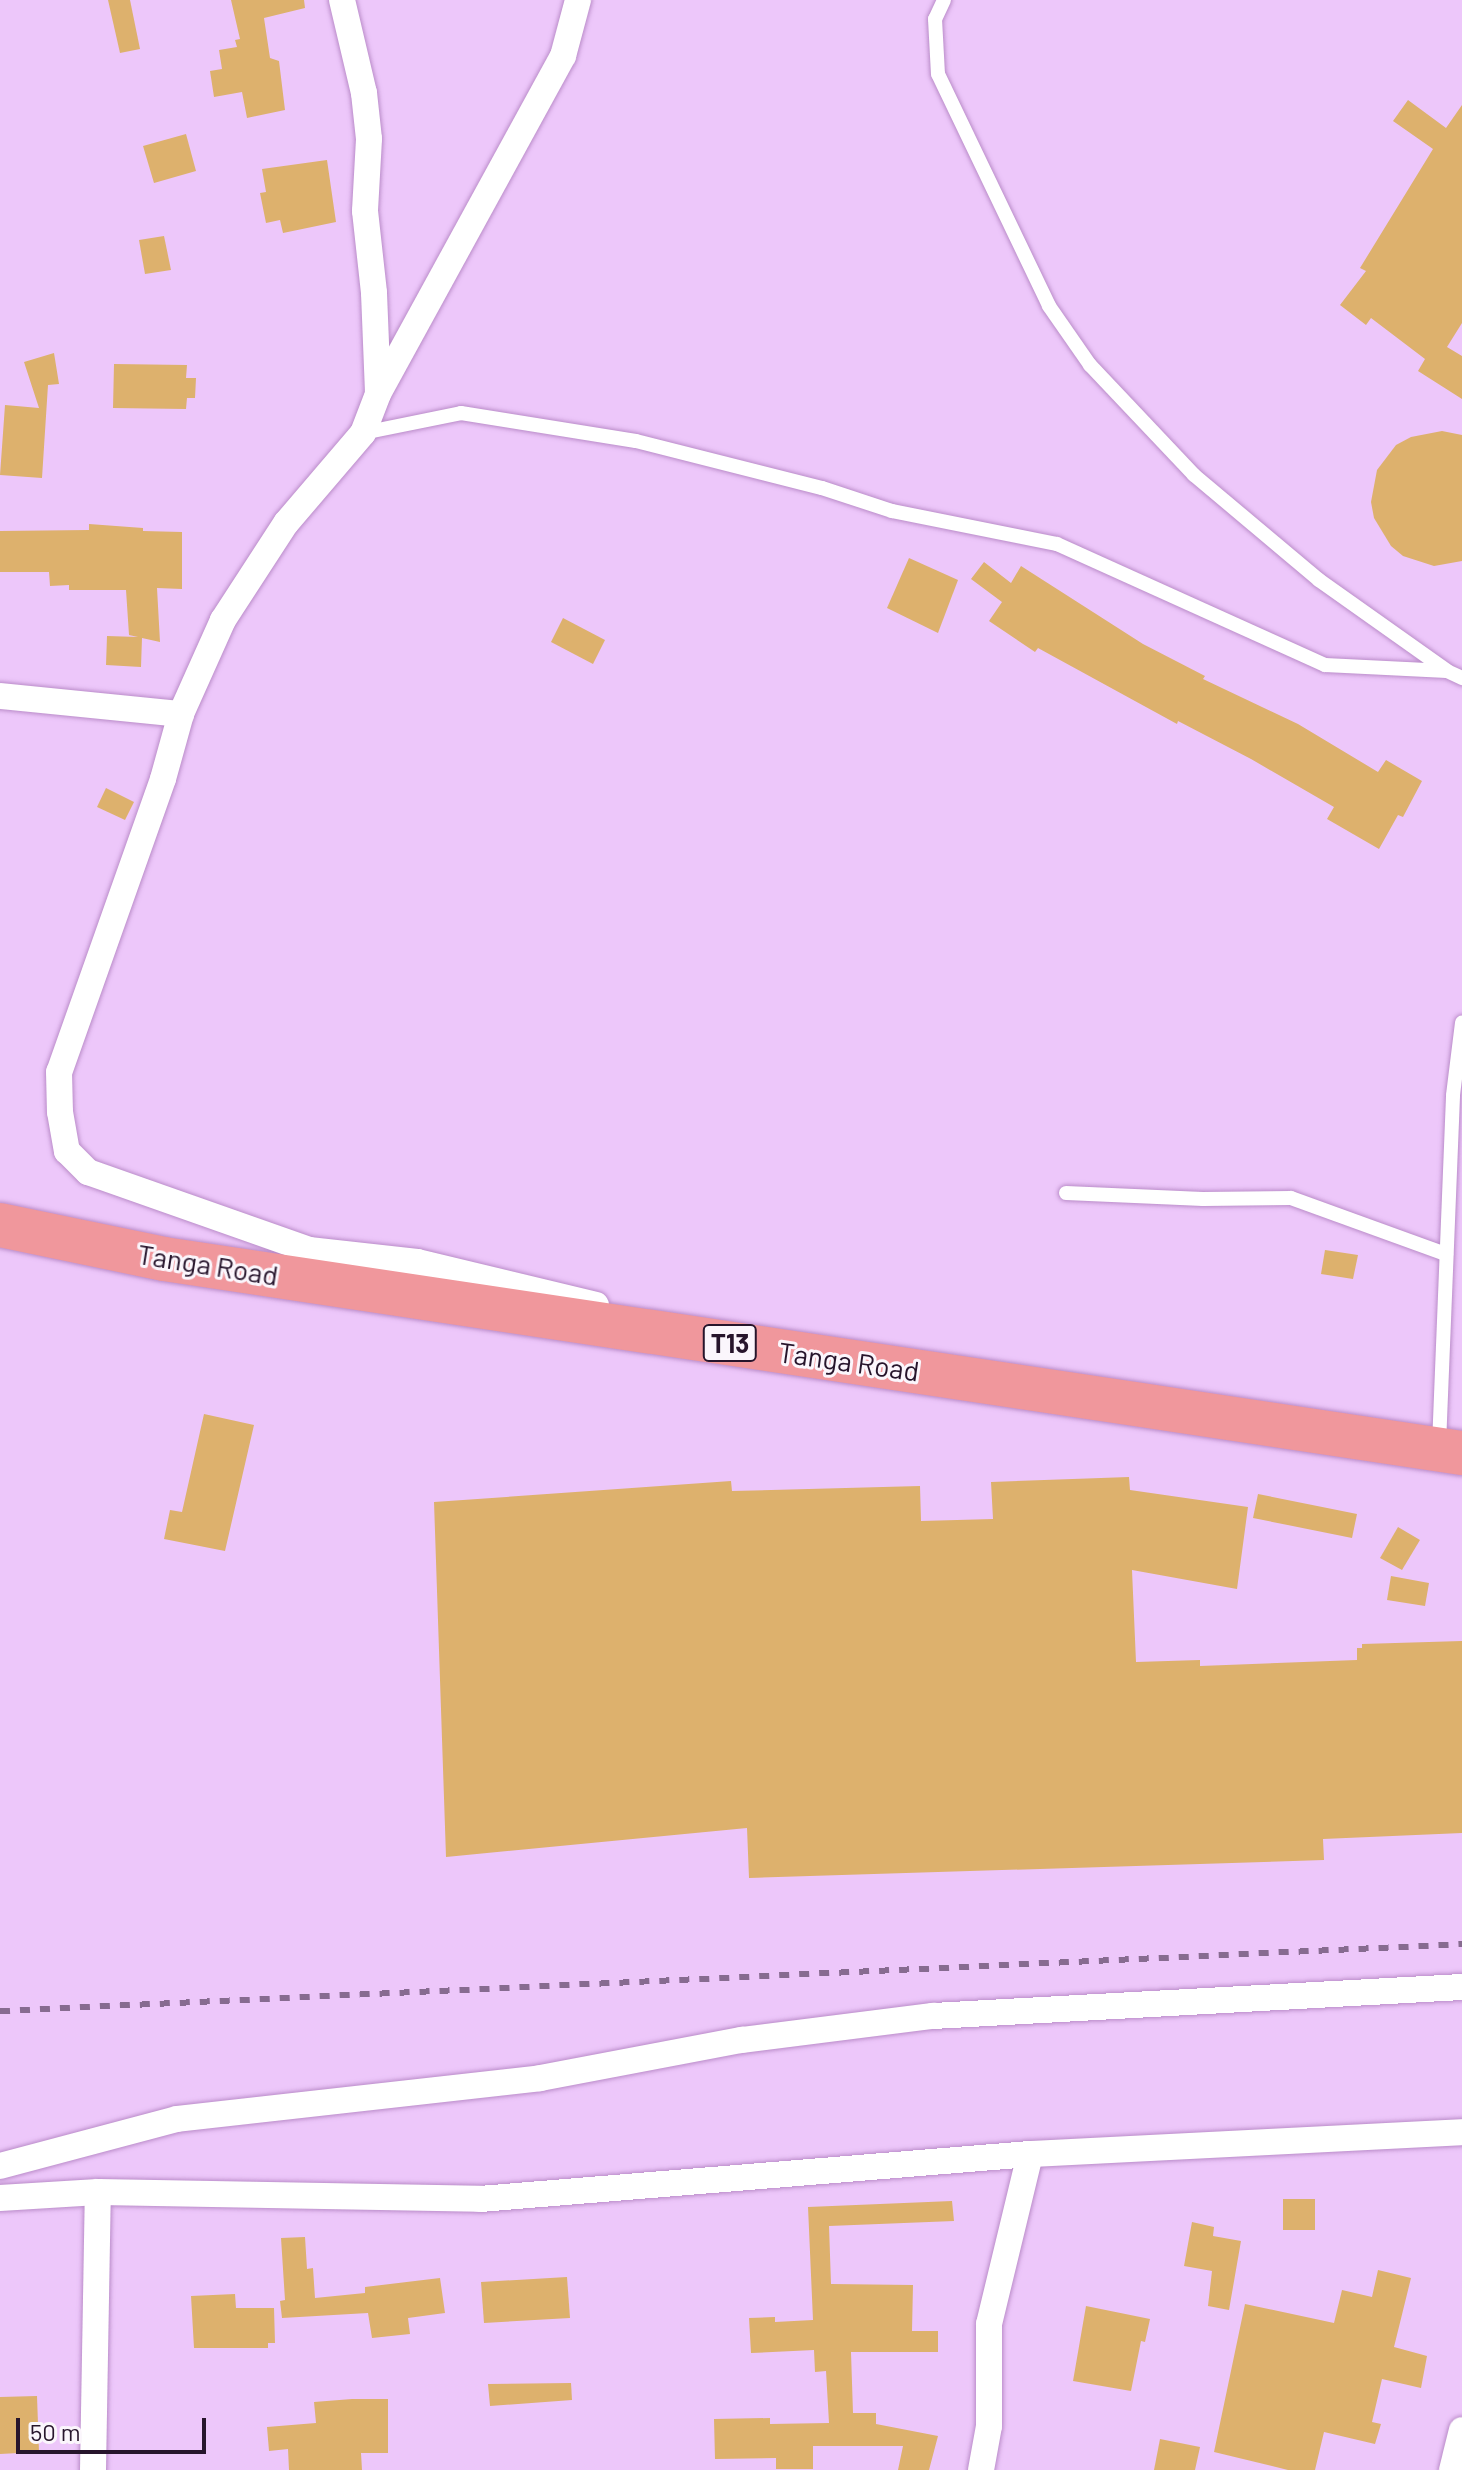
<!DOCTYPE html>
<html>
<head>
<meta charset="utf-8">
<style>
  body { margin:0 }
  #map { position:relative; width:1462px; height:2470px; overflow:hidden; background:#edc7fa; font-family:Barlow,sans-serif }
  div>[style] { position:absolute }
  .building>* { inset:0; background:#ddb16d }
  .roads { filter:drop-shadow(0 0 2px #ba8cc9) drop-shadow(0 0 2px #ba8cc9) }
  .service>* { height:14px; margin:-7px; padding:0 7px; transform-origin:7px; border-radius:7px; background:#fff }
  .minor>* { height:26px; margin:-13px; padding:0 13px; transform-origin:13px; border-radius:13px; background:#fff }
  .trunk>* { height:44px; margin:-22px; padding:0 22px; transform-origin:22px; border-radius:22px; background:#f0979c }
  .rail>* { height:6px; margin-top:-3px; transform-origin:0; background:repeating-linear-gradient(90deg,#876b90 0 10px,transparent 0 20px) }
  span { translate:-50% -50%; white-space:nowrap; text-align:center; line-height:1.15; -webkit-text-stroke:6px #fbf6fc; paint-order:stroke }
  .shield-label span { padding:2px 6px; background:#fbf6fc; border:2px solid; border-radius:6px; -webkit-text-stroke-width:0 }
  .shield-label { font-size:26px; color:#27152c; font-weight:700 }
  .street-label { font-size:28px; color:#27152c }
  .scale { position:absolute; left:16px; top:2418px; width:190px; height:36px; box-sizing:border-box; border:4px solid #27152c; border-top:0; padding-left:10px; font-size:24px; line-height:28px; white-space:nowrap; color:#27152c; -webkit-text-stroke:6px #fbf6fc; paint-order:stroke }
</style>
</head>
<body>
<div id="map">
  <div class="building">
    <i style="clip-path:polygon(108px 0,130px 0,140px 49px,120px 53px)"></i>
    <i style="clip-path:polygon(231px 0,304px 0,305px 8px,264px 18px,270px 58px,279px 61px,285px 110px,247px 118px,242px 92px,214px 97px,210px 71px,222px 69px,219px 50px,237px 47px,235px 40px,240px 39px)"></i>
    <i style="clip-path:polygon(1408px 100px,1446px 128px,1462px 105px,1462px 323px,1447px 347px,1462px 356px,1462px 399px,1418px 371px,1425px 359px,1371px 318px,1366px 325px,1340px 305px,1366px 271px,1360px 268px,1433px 149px,1393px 121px)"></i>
    <i style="clip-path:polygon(186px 134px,196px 171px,154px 183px,143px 146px)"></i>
    <i style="clip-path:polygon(327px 160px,336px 222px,283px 233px,280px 220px,266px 223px,260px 193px,266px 192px,262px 169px)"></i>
    <i style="clip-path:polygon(164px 236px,171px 270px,145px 274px,139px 240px)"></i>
    <i style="clip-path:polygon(54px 353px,59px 384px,48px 385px,42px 478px,0 475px,5px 405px,39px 408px,24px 362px)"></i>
    <i style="clip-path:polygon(114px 364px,187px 365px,186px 378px,196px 378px,195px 398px,187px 398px,186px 409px,113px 408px)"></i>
    <i style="clip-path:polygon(1442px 431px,1462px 435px,1462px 561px,1434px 566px,1403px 556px,1391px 546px,1374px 518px,1371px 502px,1377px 470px,1396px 445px,1411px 437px)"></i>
    <i style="clip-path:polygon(89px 524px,143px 528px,143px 531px,182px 532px,182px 589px,157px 588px,160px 642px,142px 638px,141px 667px,106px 665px,107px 636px,138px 637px,129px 635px,126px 590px,69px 590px,69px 585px,50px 586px,49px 572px,0 572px,0 531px,89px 530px)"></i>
    <i style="clip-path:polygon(909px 558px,958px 580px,938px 633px,887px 608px)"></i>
    <i style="clip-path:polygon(984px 562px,1011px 583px,1021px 566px,1143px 644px,1205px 676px,1203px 679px,1298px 724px,1378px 772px,1386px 760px,1422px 781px,1403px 817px,1398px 815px,1379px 849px,1327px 819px,1334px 807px,1251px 759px,1178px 721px,1177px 724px,1038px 648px,1035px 652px,989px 621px,1002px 602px,971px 579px)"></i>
    <i style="clip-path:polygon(563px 618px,605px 640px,593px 664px,551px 642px)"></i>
    <i style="clip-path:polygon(106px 788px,134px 802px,125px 820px,97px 807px)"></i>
    <i style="clip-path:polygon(1325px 1250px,1358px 1255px,1353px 1279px,1321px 1274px)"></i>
    <i style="clip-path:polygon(204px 1414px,254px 1425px,225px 1551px,164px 1539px,170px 1510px,182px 1512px)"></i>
    <i style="clip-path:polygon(1129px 1477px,1130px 1490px,1248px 1507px,1237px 1589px,1132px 1570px,1136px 1662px,1200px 1660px,1200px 1666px,1357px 1660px,1357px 1648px,1362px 1648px,1362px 1644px,1462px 1641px,1462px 1833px,1323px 1839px,1324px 1860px,749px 1878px,747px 1828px,446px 1857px,434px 1502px,731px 1481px,732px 1491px,920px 1486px,921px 1521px,993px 1519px,991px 1482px)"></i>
    <i style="clip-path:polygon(1258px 1494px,1357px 1514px,1352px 1538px,1253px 1518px)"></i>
    <i style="clip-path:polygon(1398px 1527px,1420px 1540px,1402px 1570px,1380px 1558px)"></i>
    <i style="clip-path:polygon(1391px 1576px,1429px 1583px,1425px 1606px,1387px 1600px)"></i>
    <i style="clip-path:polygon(1283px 2199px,1315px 2199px,1315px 2230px,1283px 2230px)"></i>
    <i style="clip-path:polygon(952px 2201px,954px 2221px,829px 2226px,831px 2284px,913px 2285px,912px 2331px,938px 2331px,938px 2352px,851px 2352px,853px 2413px,876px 2413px,876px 2424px,938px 2436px,929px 2470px,898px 2470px,903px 2446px,813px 2446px,813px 2469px,776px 2469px,776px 2458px,715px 2459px,714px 2419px,770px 2418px,770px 2424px,829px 2423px,826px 2371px,815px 2372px,814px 2350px,751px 2353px,749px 2318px,775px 2317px,775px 2322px,813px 2320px,808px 2207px)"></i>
    <i style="clip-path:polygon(1192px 2222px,1214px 2227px,1213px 2236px,1241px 2241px,1229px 2310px,1208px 2306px,1212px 2271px,1184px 2266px)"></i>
    <i style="clip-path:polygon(305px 2237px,307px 2269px,313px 2268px,315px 2298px,365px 2293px,365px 2287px,440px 2278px,445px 2313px,408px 2318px,410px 2334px,372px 2338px,368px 2313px,282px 2318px,280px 2301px,285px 2300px,281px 2238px)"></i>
    <i style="clip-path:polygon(1378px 2270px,1411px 2278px,1394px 2347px,1427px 2356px,1421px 2388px,1382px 2379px,1372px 2422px,1381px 2424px,1375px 2444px,1324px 2432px,1315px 2470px,1288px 2470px,1214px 2452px,1245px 2304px,1334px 2323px,1342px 2290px,1372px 2297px)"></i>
    <i style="clip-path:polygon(567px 2277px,570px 2318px,484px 2323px,481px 2282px)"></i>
    <i style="clip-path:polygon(235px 2294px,236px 2308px,274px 2308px,275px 2343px,268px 2343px,268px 2348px,194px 2348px,191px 2296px)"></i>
    <i style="clip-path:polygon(1086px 2306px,1150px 2319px,1145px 2342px,1141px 2341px,1131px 2391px,1073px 2381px)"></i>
    <i style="clip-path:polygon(571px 2383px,572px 2400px,490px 2406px,488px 2384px)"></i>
    <i style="clip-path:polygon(37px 2396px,39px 2452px,0 2454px,0 2397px)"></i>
    <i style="clip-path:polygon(352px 2399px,388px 2399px,388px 2453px,361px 2453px,362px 2470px,289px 2470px,288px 2449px,269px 2451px,267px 2427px,316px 2423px,314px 2402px)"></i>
    <i style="clip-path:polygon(1160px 2439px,1200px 2447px,1195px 2470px,1154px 2470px)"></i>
  </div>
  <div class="roads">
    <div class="service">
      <i style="left:944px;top:0;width:21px;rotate:115deg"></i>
      <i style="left:935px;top:19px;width:55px;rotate:86.9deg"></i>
      <i style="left:938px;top:74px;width:257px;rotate:64.4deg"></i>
      <i style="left:1049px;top:306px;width:72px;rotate:55.2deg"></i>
      <i style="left:1090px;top:365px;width:151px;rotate:46.6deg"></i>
      <i style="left:1194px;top:475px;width:163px;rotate:40deg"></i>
      <i style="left:1319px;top:580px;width:156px;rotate:35.3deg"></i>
      <i style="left:363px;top:433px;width:100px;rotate:-11.5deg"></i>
      <i style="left:461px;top:413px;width:177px;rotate:9.1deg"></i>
      <i style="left:636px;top:441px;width:192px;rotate:14.2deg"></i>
      <i style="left:822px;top:488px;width:74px;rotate:18.2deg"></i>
      <i style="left:892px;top:511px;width:168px;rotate:11.3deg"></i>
      <i style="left:1057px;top:544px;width:294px;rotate:24.3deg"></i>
      <i style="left:1325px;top:665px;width:122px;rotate:2.8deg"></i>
      <i style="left:1447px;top:671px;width:17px;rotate:25deg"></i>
      <i style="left:1066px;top:1193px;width:137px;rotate:2.5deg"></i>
      <i style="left:1203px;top:1199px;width:88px;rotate:-0.7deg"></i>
      <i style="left:1291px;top:1198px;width:165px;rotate:19.9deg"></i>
      <i style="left:1439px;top:1445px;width:350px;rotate:-87.7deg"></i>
      <i style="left:1453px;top:1095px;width:73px;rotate:-82.9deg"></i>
    </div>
    <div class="minor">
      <i style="left:342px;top:0;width:96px;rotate:76.7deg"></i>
      <i style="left:364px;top:93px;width:46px;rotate:83.8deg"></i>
      <i style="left:369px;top:139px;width:72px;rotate:93.2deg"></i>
      <i style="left:365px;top:211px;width:82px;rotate:83.7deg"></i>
      <i style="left:374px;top:293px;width:100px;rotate:87.7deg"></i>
      <i style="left:578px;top:0;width:58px;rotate:105deg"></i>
      <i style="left:563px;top:56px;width:385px;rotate:118.7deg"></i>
      <i style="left:378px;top:394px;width:42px;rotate:111deg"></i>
      <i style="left:363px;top:433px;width:118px;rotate:130.5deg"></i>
      <i style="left:286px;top:523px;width:116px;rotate:123deg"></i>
      <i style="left:223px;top:620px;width:103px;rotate:114.1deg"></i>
      <i style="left:181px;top:714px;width:67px;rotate:105.5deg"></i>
      <i style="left:163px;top:779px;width:311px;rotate:109.5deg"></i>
      <i style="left:59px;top:1072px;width:40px;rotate:88.6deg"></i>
      <i style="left:60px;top:1112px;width:40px;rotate:80deg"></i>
      <i style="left:67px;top:1151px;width:30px;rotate:45deg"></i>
      <i style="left:88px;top:1172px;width:234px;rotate:19.4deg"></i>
      <i style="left:309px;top:1250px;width:109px;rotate:6.3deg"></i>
      <i style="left:417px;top:1262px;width:184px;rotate:13.5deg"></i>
      <i style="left:0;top:696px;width:182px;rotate:5.7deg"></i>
      <i style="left:0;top:2166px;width:183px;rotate:-14.9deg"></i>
      <i style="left:177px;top:2119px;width:365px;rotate:-6.4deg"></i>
      <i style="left:540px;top:2078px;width:206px;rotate:-10.7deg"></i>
      <i style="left:742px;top:2040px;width:193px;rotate:-7.2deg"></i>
      <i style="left:933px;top:2016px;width:530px;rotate:-3.14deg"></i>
      <i style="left:0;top:2198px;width:98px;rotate:-3.5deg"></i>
      <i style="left:98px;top:2192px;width:382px;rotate:1deg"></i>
      <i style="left:480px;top:2199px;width:552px;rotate:-4.68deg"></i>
      <i style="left:1030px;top:2154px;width:433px;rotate:-2.9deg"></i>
      <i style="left:93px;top:2470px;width:278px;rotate:-89deg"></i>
      <i style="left:981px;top:2470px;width:45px;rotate:-79.7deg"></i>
      <i style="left:989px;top:2426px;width:102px;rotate:-90deg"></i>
      <i style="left:989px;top:2324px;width:175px;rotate:-76.4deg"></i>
      <i style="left:1452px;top:2470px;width:41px;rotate:-76deg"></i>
    </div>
    <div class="trunk">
      <i style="left:0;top:1225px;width:167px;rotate:11.7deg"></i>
      <i style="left:164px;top:1259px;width:1312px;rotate:8.5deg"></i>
    </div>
  </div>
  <div class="rail">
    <i style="left:0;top:2011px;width:1464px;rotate:-2.62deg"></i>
  </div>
  <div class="shield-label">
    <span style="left:730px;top:1343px">T13</span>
  </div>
  <div class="street-label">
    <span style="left:208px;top:1264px;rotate:9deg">Tanga Road</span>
    <span style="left:849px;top:1361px;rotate:8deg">Tanga Road</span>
  </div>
  <div class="scale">50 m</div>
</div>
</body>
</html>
